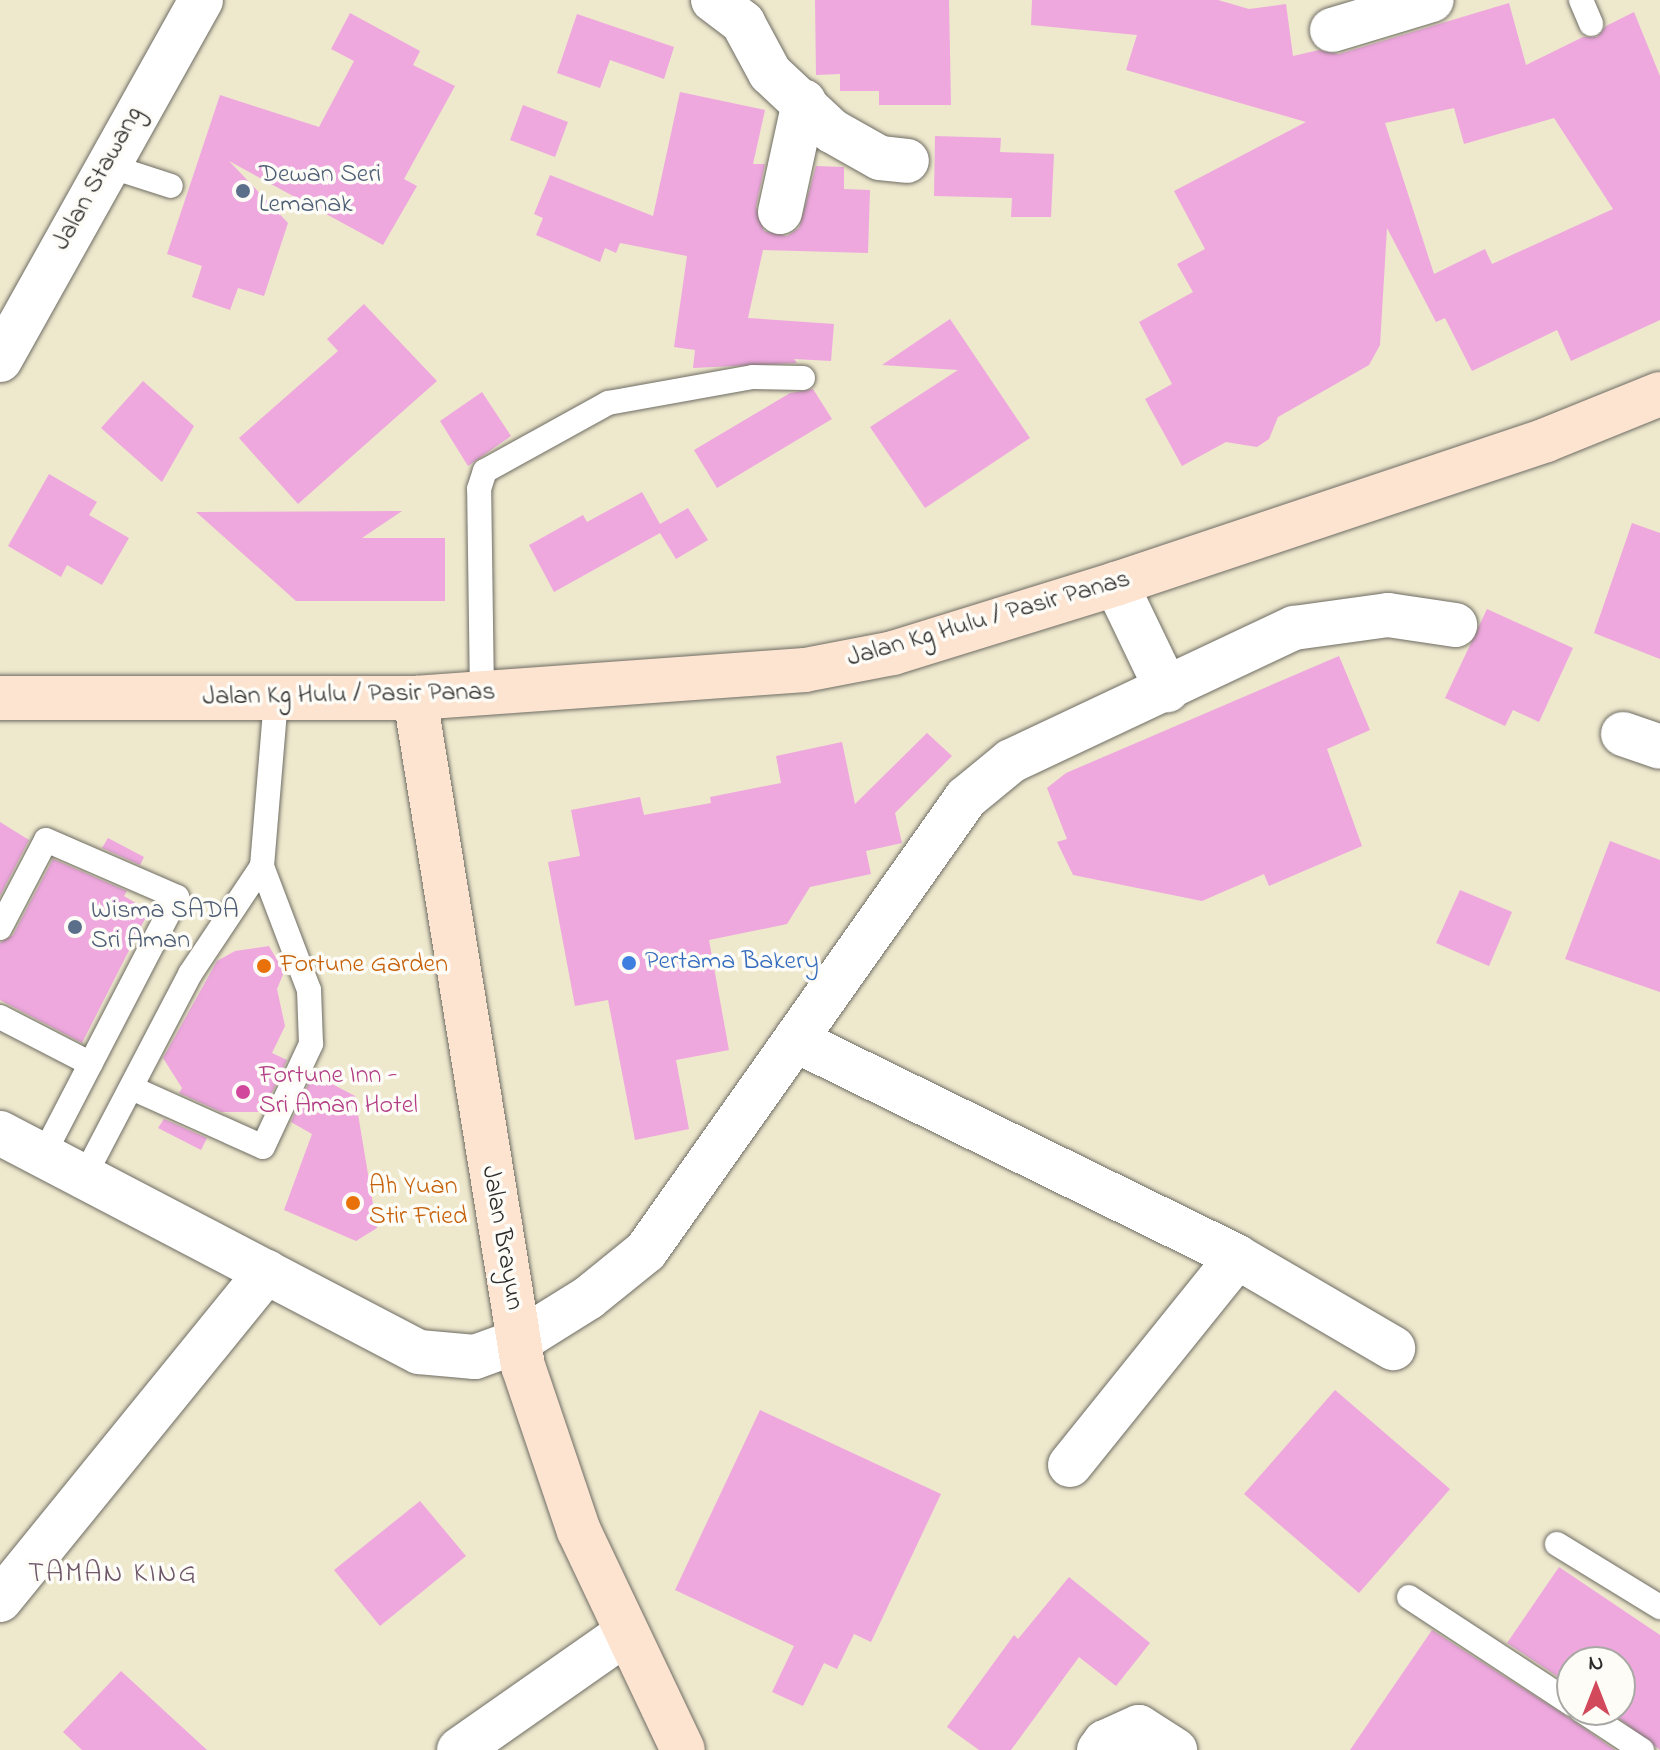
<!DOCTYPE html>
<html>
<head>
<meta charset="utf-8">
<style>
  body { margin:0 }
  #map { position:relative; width:1660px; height:1750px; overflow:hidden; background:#eee8cd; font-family:"Indie Flower",sans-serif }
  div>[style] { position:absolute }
  .building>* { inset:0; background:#eea8de }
  .roads { filter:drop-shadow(0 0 2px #6f6d64) drop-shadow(0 0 2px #6f6d64) }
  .lane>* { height:24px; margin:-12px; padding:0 12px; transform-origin:12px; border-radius:12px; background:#fff }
  .street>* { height:44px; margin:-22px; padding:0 22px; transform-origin:22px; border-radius:22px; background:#fff }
  .secondary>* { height:44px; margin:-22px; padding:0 22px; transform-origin:22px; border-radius:22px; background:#fde4d1 }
  .dots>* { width:22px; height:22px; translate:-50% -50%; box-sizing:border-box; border:4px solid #fdfcf7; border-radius:50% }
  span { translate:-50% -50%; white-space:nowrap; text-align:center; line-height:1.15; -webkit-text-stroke:7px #fdfcf7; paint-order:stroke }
  .service-label { font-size:26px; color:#4e5e75 }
  .left { translate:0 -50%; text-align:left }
  .street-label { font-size:26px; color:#2b2b2b }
  .shop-label { font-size:26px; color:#366cbe }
  .food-label { font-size:26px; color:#c56008 }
  .hotel-label { font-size:26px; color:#b23c85 }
  .neighbourhood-label { font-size:28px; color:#6f576a; letter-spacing:2px }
  .north { position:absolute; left:1556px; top:1646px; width:80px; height:80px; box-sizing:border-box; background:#fdfcf7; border:2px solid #a9a8a5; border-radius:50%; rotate:0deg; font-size:22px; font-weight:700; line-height:32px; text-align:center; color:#2b2b2b }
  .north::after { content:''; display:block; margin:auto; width:28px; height:36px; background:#d1495b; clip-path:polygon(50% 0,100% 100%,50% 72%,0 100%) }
</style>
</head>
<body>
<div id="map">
  <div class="building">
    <i style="clip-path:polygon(815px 0,949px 0,951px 105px,879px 105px,879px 91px,840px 91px,840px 74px,816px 75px)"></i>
    <i style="clip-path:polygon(evenodd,1032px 0,1218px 0,1249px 9px,1286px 4px,1293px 56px,1319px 50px,1339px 54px,1509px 3px,1526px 65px,1583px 37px,1597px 37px,1606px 26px,1634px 12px,1660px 76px,1660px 320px,1571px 361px,1557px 330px,1472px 371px,1445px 318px,1436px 322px,1387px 228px,1380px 345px,1369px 365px,1278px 417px,1269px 439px,1257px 447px,1226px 442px,1182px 466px,1145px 399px,1172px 384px,1139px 322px,1193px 292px,1177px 264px,1205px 249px,1174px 191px,1306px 122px,1126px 70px,1137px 35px,1031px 25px,1032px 0,1454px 108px,1464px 144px,1554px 118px,1613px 209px,1492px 264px,1485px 249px,1434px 274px,1385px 123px,1454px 108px)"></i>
    <i style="clip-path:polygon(350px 13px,420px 51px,413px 65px,455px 86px,404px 179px,417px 186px,383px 245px,229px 161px,288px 223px,264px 296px,238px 288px,230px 310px,192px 297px,202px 266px,167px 254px,220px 95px,319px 127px,354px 61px,331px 49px)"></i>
    <i style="clip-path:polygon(577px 14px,674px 47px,664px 79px,610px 60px,600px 88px,557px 73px)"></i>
    <i style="clip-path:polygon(680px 92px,765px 110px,753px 164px,765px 164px,756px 207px,764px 231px,787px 236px,799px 228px,816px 166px,844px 167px,844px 189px,870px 190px,868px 253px,763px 250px,748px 318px,834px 324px,831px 361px,794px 359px,797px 363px,693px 368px,695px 350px,674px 347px,687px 256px,620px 243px,616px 253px,605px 248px,600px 262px,536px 235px,543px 218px,534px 214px,550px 175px,653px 216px)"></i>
    <i style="clip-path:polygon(523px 105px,568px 122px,555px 157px,510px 140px)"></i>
    <i style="clip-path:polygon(935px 136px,1001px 138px,1000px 152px,1054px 154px,1051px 217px,1011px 217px,1012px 198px,934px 196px)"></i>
    <i style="clip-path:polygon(364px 304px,437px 381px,298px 504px,239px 438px,338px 351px,327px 339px)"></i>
    <i style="clip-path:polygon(950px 319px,1030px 438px,925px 508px,870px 427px,958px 370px,882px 365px)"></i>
    <i style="clip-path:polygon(143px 381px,194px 426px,162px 482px,101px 428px)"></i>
    <i style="clip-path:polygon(813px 389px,832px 419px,717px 488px,694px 450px,790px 393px)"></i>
    <i style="clip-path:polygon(482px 392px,511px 436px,468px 466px,440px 421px)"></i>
    <i style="clip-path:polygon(49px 474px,97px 502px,89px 515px,129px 538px,102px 585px,67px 565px,61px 577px,8px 546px)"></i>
    <i style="clip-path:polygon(642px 492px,660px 524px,688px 508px,708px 540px,676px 559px,660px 533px,554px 592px,529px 545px,583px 515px,587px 522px)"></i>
    <i style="clip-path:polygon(402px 511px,362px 538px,445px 538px,445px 601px,296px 601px,196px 512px)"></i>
    <i style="clip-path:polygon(1632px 523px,1660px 533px,1660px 659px,1594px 633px)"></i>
    <i style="clip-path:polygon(1487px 609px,1573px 648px,1539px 722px,1513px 710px,1505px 726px,1445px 698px)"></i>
    <i style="clip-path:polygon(1339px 656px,1370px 730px,1327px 749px,1362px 846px,1269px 886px,1264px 874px,1202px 901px,1073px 875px,1057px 842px,1067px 839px,1047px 788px,1066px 773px)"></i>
    <i style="clip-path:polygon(927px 733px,952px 756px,895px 813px,902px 843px,866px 851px,871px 874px,810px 887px,787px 924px,709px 940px,729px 1050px,676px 1060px,689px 1129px,635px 1140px,608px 1000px,575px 1006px,548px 862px,580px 856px,571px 810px,640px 797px,644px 815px,711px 803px,710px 797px,781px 783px,776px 756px,842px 742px,855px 804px)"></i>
    <i style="clip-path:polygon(0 822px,29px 840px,0 896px)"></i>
    <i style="clip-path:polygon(108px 838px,144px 857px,140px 865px,102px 848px)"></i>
    <i style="clip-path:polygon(1610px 841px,1660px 860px,1660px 992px,1565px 959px)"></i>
    <i style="clip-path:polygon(53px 859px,127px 891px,124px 896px,149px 911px,82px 1043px,0 1000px,0 943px,13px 935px)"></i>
    <i style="clip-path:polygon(1460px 890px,1512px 912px,1489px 966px,1436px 943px)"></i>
    <i style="clip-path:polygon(269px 946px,284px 972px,277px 989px,285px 1026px,272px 1053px,287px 1060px,263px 1112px,221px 1112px,179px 1093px,182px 1088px,163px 1058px,217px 961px,235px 951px)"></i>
    <i style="clip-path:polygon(313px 1074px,355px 1096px,377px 1228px,356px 1241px,284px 1210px,312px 1134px,291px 1122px)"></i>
    <i style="clip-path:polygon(164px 1119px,207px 1138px,201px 1150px,158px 1128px)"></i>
    <i style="clip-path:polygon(1335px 1390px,1450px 1489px,1359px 1593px,1244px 1494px)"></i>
    <i style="clip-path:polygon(760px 1410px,941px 1494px,871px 1642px,854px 1634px,837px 1669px,824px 1663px,803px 1706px,772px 1692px,794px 1646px,675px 1590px)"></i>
    <i style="clip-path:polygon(420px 1501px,466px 1556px,380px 1626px,334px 1570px)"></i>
    <i style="clip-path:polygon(1559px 1567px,1660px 1635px,1660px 1750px,1608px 1710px,1620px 1710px,1620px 1662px,1572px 1662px,1572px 1686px,1507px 1643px)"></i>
    <i style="clip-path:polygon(1069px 1577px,1150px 1643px,1116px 1686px,1079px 1657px,1011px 1750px,979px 1750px,947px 1727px,1014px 1635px,1018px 1639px)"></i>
    <i style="clip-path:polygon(1432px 1630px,1569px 1718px,1615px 1750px,1350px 1750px)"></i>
    <i style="clip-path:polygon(121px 1671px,207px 1750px,82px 1750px,63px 1732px)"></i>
  </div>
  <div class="roads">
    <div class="lane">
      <i style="left:1581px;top:0;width:26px;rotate:67deg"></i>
      <i style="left:106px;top:165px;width:68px;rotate:17.9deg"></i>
      <i style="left:482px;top:695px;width:206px;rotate:-90.8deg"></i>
      <i style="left:479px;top:489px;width:19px;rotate:-72deg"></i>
      <i style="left:485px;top:471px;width:141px;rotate:-28.9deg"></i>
      <i style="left:608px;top:403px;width:147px;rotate:-10.2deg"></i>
      <i style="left:753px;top:377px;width:50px;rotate:1.1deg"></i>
      <i style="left:0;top:928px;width:99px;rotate:-62.4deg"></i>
      <i style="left:46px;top:840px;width:143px;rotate:23.5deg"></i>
      <i style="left:177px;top:897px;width:292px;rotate:117.4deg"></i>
      <i style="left:0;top:1017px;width:102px;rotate:27.3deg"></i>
      <i style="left:134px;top:1089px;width:141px;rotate:24.2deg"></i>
      <i style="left:263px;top:1147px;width:114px;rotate:-65deg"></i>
      <i style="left:311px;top:1044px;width:54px;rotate:-92.1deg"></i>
      <i style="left:309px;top:990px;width:133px;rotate:-110.8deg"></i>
      <i style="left:262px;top:866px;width:169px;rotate:-85.2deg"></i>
      <i style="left:84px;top:1177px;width:229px;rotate:-62.4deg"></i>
      <i style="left:190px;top:974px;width:130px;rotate:-56.3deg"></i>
      <i style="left:1557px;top:1544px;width:121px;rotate:31.5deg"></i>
      <i style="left:1409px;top:1597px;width:195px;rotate:33.3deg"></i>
      <i style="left:1581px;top:1710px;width:73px;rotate:33.3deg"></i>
    </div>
    <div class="street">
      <i style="left:713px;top:0;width:38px;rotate:37deg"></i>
      <i style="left:743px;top:23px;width:57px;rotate:61.6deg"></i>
      <i style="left:770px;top:73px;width:85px;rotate:43.1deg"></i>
      <i style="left:832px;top:131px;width:55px;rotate:29.4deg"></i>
      <i style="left:880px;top:158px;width:27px;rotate:6deg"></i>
      <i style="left:1332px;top:30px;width:104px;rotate:-16.7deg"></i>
      <i style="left:780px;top:212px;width:113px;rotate:-77.7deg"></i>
      <i style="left:0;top:360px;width:412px;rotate:-60.8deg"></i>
      <i style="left:1116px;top:584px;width:118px;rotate:64.3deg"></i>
      <i style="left:1623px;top:734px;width:39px;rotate:19deg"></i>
      <i style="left:795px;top:1040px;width:492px;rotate:26.1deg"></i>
      <i style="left:1237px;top:1257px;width:181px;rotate:30.3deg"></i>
      <i style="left:0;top:1133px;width:473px;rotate:27.6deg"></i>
      <i style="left:419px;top:1352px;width:56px;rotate:5.1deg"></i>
      <i style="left:475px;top:1357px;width:47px;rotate:-20deg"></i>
      <i style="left:519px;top:1341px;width:81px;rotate:-31.9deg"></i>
      <i style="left:588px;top:1298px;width:75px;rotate:-39deg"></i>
      <i style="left:646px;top:1251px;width:555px;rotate:-54.76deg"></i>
      <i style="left:966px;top:798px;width:58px;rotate:-39.4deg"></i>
      <i style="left:1011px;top:761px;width:313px;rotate:-25.2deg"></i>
      <i style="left:1294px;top:628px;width:95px;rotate:-7.9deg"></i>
      <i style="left:1388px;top:615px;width:68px;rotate:8.5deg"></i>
      <i style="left:1070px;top:1465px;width:267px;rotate:-51.2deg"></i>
      <i style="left:0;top:1600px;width:423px;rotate:-50.9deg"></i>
      <i style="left:459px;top:1750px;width:204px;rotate:-35deg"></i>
      <i style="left:1099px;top:1750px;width:10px;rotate:-53deg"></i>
      <i style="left:1105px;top:1742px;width:37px;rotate:-24deg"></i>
      <i style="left:1139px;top:1727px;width:43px;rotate:32.6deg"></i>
    </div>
    <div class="secondary">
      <i style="left:0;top:698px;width:415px"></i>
      <i style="left:415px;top:698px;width:391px;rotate:-4.1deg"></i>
      <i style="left:805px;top:670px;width:90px;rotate:-10.9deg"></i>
      <i style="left:893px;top:653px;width:233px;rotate:-17.2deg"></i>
      <i style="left:1116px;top:584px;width:453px;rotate:-18.5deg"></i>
      <i style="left:1546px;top:440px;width:123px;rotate:-22deg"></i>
      <i style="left:415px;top:698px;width:677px;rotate:80.82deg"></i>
      <i style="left:523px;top:1366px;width:174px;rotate:71.3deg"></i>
      <i style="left:579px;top:1531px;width:242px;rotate:64.6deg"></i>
    </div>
  </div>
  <div class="dots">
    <i style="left:243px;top:191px;background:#5c6f8a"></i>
    <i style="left:75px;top:927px;background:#5c6f8a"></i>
    <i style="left:629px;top:963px;background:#3f7fe0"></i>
    <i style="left:264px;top:966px;background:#e8710a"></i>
    <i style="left:243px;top:1092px;background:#d1479c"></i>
    <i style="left:353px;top:1203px;background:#e8710a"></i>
  </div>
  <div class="service-label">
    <span class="left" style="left:259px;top:191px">Dewan Seri<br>Lemanak</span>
    <span class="left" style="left:91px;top:927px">Wisma SADA<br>Sri Aman</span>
  </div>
  <div class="street-label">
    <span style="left:99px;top:179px;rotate:-61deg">Jalan Stawang</span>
    <span style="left:989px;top:620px;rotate:-16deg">Jalan Kg Hulu / Pasir Panas</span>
    <span style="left:349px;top:696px;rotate:-1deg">Jalan Kg Hulu / Pasir Panas</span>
    <span style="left:501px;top:1238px;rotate:80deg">Jalan Brayun</span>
  </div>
  <div class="shop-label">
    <span class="left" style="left:645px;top:963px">Pertama Bakery</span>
  </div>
  <div class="food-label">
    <span class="left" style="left:280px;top:966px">Fortune Garden</span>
    <span class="left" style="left:369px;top:1203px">Ah Yuan<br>Stir Fried</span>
  </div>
  <div class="hotel-label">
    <span class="left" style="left:259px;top:1092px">Fortune Inn -<br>Sri Aman Hotel</span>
  </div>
  <div class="neighbourhood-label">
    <span style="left:113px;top:1575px">TAMAN KING</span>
  </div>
  <div class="north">N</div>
</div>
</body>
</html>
